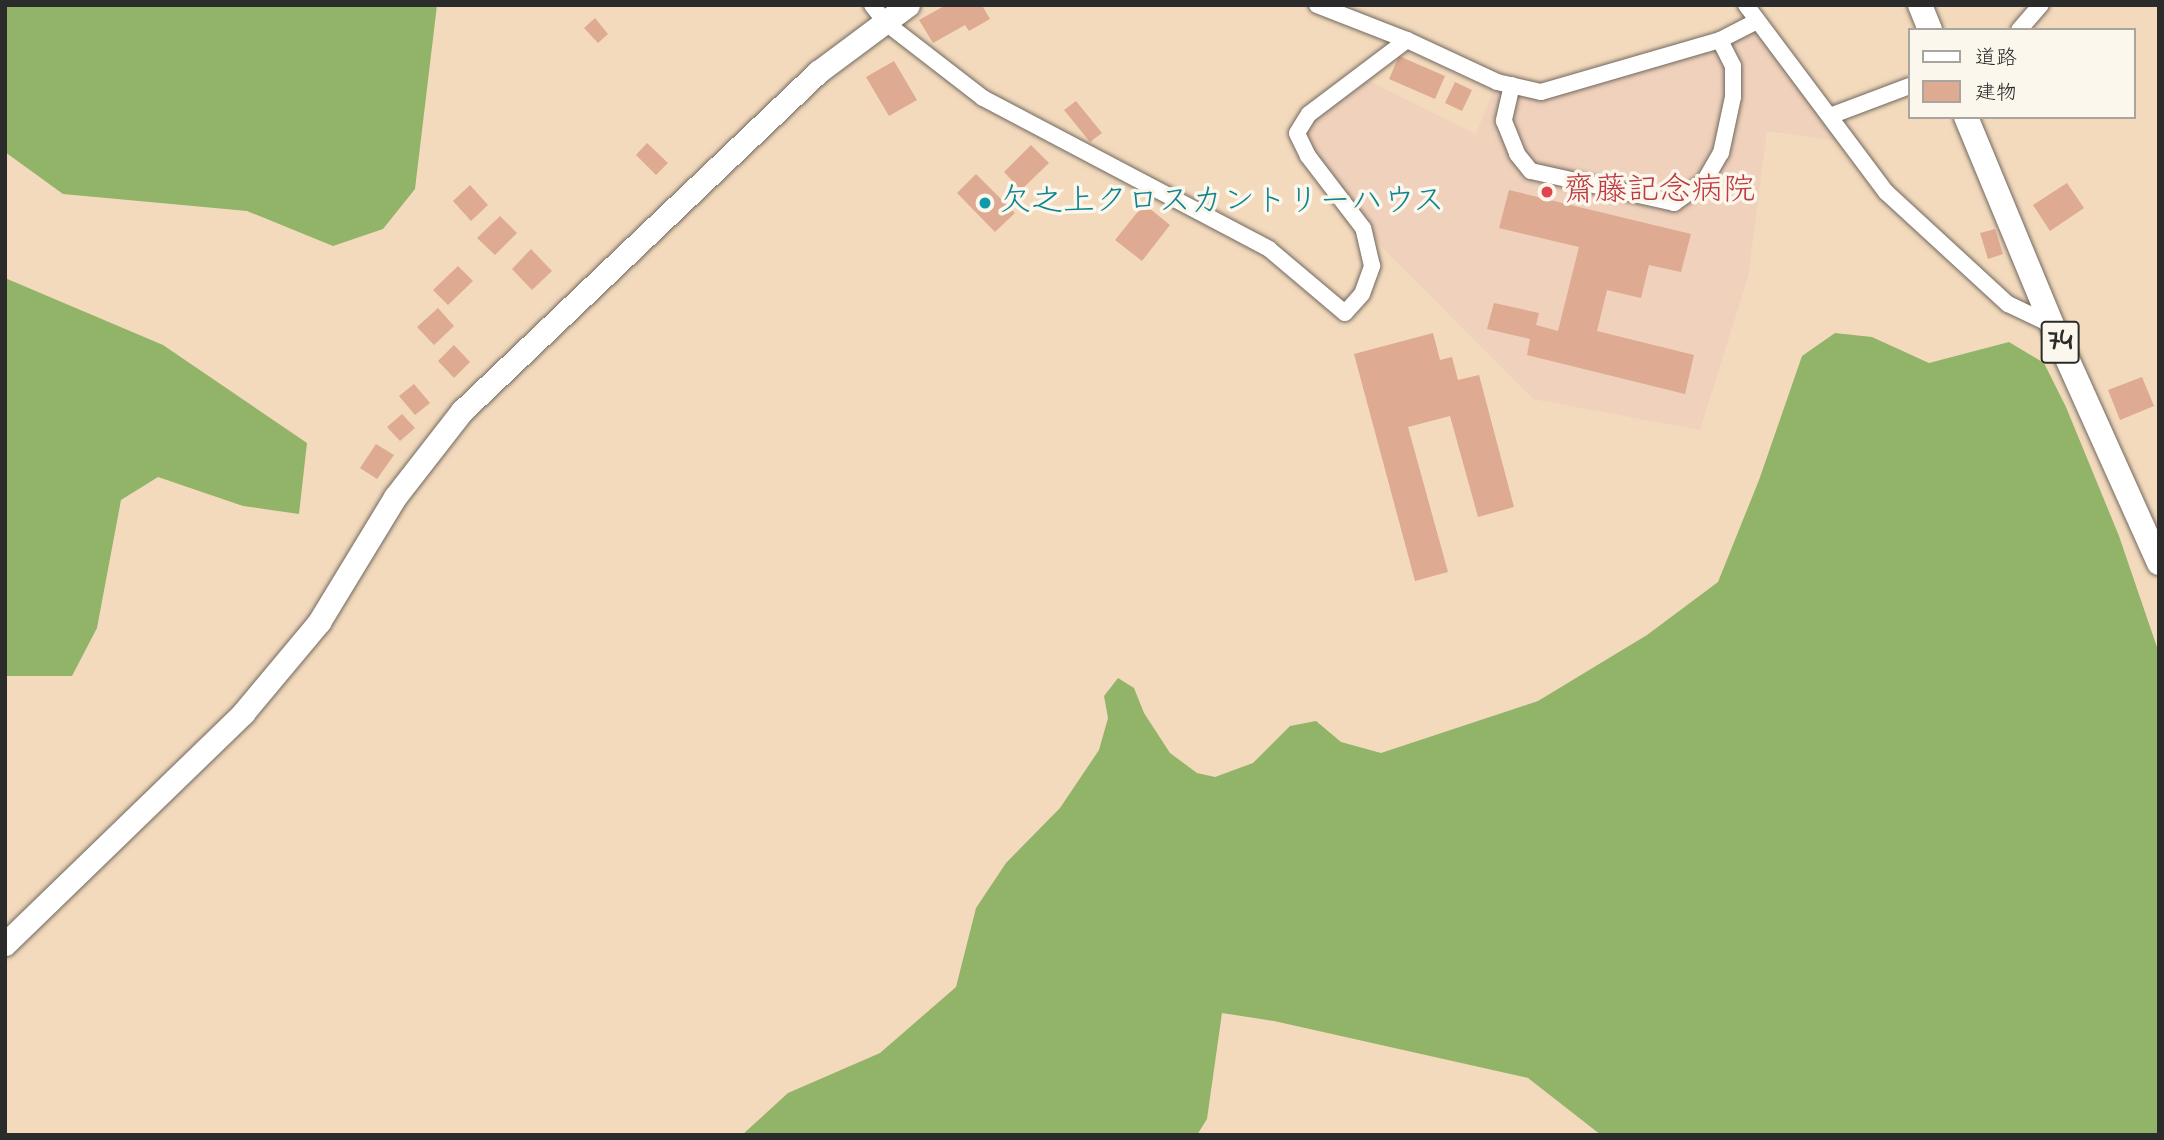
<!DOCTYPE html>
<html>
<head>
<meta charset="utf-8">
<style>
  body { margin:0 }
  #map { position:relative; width:2164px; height:1140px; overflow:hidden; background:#f3dabd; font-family:"Indie Flower","Klee One",sans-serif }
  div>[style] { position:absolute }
  .built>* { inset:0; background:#efd1bc }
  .forest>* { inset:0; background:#92b468 }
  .building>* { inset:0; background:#deaa91 }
  .roads { filter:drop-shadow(0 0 2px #71685e) drop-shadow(0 0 2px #71685e) }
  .street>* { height:16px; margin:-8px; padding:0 8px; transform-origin:8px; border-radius:8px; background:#fff }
  .secondary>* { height:23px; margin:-11.5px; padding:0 11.5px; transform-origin:11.5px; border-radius:11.5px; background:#fff }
  .primary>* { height:24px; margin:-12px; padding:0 12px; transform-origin:12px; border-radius:12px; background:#fff }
  .dots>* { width:19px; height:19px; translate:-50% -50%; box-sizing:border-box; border:4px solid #fbf7ec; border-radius:50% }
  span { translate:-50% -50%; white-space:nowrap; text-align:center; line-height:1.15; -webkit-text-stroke:7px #fbf7ec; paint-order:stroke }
  .shield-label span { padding:2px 5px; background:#fbf7ec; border:2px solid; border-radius:5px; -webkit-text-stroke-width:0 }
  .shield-label { font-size:30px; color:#2b2b2b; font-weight:700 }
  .health-label { font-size:32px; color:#be3a42 }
  .left { translate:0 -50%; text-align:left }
  .culture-label { font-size:32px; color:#0d838f }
  .frame { position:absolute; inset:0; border:7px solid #2b2b2b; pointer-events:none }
  .legend { position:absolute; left:1908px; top:28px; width:228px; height:91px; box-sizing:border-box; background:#fbf7ec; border:2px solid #a8a59f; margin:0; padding:9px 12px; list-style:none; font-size:21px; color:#2b2b2b }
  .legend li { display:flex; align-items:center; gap:14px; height:35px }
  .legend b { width:35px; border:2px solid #a8a59f }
</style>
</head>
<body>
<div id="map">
  <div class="built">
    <i style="clip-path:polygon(1757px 21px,1848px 142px,1767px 131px,1748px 277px,1700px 430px,1533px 399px,1363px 228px,1297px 133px,1359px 76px,1476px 134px,1497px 82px,1541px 92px)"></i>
  </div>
  <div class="forest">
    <i style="clip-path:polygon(5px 5px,437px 5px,415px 189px,383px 229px,333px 246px,247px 211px,63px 194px,5px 152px)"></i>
    <i style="clip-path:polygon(5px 278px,163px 345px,307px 443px,299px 514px,243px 506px,158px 477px,121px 500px,97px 628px,72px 676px,5px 676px)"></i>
    <i style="clip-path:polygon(1835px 333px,1872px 337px,1929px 363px,2009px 342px,2044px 363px,2066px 407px,2119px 536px,2159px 653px,2159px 1135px,1601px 1135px,1528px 1078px,1274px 1021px,1222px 1013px,1207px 1119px,1197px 1135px,742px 1135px,788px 1093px,880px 1053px,956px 987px,976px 908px,1006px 863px,1060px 808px,1099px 750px,1108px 718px,1104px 696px,1118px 678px,1134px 688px,1144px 713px,1170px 753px,1197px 773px,1215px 777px,1253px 763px,1290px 726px,1316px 721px,1341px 742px,1381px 753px,1538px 701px,1647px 635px,1718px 582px,1759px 480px,1802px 356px)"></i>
  </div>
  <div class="building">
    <i style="clip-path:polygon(946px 5px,982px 5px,990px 19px,969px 31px,965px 25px,933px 43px,919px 20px)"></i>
    <i style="clip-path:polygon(595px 18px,608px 34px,598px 43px,584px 28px)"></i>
    <i style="clip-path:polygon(1399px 56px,1445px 76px,1435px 99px,1389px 79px)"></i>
    <i style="clip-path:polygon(894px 61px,917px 100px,889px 116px,866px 77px)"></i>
    <i style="clip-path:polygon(1455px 82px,1472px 90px,1462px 111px,1445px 103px)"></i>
    <i style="clip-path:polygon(1076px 101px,1102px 133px,1090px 142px,1064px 110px)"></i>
    <i style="clip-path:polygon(647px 143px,668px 163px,656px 175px,636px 155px)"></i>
    <i style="clip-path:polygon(1031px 145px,1049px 163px,1021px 190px,1004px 172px)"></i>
    <i style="clip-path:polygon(976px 174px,1015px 213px,995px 232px,957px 193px)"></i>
    <i style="clip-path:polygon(2067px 183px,2084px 208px,2050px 231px,2033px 205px)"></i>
    <i style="clip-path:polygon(470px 185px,488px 205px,471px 221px,453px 201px)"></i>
    <i style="clip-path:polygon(1509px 190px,1691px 234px,1681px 272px,1649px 265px,1641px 298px,1607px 290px,1597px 331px,1694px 355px,1685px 394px,1527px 355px,1530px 339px,1487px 329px,1494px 303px,1539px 313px,1536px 325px,1558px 331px,1579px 247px,1499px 228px)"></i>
    <i style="clip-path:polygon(1144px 204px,1170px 225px,1142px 261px,1115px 240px)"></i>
    <i style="clip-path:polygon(500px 216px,517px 233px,495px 255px,477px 238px)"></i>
    <i style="clip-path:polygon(1995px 229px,2003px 254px,1988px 259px,1980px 233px)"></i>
    <i style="clip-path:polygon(531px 249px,552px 271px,532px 290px,512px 269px)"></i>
    <i style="clip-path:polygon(458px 266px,473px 281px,448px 305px,433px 290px)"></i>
    <i style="clip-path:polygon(438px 308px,454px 326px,434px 345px,417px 327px)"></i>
    <i style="clip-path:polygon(1433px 333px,1440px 360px,1452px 357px,1458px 380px,1479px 375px,1514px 507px,1478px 517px,1450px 416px,1408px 427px,1448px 572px,1415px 581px,1354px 354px)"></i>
    <i style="clip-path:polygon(454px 345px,470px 362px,454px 378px,438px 361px)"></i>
    <i style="clip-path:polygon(2142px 377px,2154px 406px,2120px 420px,2108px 390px)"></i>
    <i style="clip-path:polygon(414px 384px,430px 403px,415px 415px,399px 396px)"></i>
    <i style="clip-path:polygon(402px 414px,415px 428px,400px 441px,387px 427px)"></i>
    <i style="clip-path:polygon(376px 444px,394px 455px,377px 479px,360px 468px)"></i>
  </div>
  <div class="roads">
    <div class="street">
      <i style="left:872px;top:5px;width:23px;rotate:52deg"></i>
      <i style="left:886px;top:23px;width:123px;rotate:37.7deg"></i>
      <i style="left:983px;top:98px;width:323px;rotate:27.8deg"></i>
      <i style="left:1269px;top:249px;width:99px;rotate:40.1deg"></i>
      <i style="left:1345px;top:313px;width:25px;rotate:-48deg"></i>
      <i style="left:1362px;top:294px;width:30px;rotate:-70deg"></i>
      <i style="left:1372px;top:266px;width:39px;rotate:-103deg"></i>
      <i style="left:1363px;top:228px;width:91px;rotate:-127.4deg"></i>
      <i style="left:1308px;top:156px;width:25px;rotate:-116deg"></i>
      <i style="left:1297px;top:133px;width:22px;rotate:-58deg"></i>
      <i style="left:1309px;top:114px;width:123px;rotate:-37.1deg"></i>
      <i style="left:1317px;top:5px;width:97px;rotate:21.3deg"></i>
      <i style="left:1407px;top:40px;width:99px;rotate:25deg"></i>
      <i style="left:1497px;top:82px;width:45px;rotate:12.8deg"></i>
      <i style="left:1541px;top:92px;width:186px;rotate:-16.2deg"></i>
      <i style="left:1720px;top:40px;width:42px;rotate:-27.2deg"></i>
      <i style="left:1746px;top:5px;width:234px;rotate:53.2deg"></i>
      <i style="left:1886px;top:192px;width:166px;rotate:42.6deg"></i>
      <i style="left:2008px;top:304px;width:49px;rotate:25.5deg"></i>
      <i style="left:2019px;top:30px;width:33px;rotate:-49deg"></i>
      <i style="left:1512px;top:85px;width:37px;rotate:103deg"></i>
      <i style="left:1504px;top:121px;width:35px;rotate:68deg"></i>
      <i style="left:1517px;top:154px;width:22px;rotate:51deg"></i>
      <i style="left:1531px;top:171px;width:147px;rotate:12.6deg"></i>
      <i style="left:1674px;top:203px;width:37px;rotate:-35deg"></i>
      <i style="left:1704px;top:182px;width:34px;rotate:-60deg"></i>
      <i style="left:1721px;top:153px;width:57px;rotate:-77.9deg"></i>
      <i style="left:1733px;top:97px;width:31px;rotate:-90deg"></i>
      <i style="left:1733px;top:66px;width:29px;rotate:-117deg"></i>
      <i style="left:1830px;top:116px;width:85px;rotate:-20.6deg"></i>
    </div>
    <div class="secondary">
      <i style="left:5px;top:944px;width:332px;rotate:-44.1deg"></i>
      <i style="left:243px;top:713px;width:119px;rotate:-50.1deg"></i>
      <i style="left:319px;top:622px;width:146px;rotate:-58.7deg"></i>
      <i style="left:395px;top:497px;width:109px;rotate:-52.1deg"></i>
      <i style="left:462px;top:411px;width:492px;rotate:-43.6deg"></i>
      <i style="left:818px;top:72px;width:112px;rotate:-36.7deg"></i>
    </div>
    <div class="primary">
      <i style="left:1920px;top:5px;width:27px;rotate:68deg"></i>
      <i style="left:1966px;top:117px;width:225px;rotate:67.5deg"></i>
      <i style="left:2052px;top:325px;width:261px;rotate:65.8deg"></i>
    </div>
  </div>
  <div class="dots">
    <i style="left:1547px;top:192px;background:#e0444e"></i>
    <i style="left:985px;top:203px;background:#0f9aa8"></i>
  </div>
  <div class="shield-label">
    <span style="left:2060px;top:342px">74</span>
  </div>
  <div class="health-label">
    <span class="left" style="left:1563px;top:192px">齋藤記念病院</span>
  </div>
  <div class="culture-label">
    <span class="left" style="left:999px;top:203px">欠之上クロスカントリーハウス</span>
  </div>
  <div class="frame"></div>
  <ul class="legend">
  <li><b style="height:9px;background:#fff"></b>道路</li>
  <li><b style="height:19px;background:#deaa91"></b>建物</li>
  </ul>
</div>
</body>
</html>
